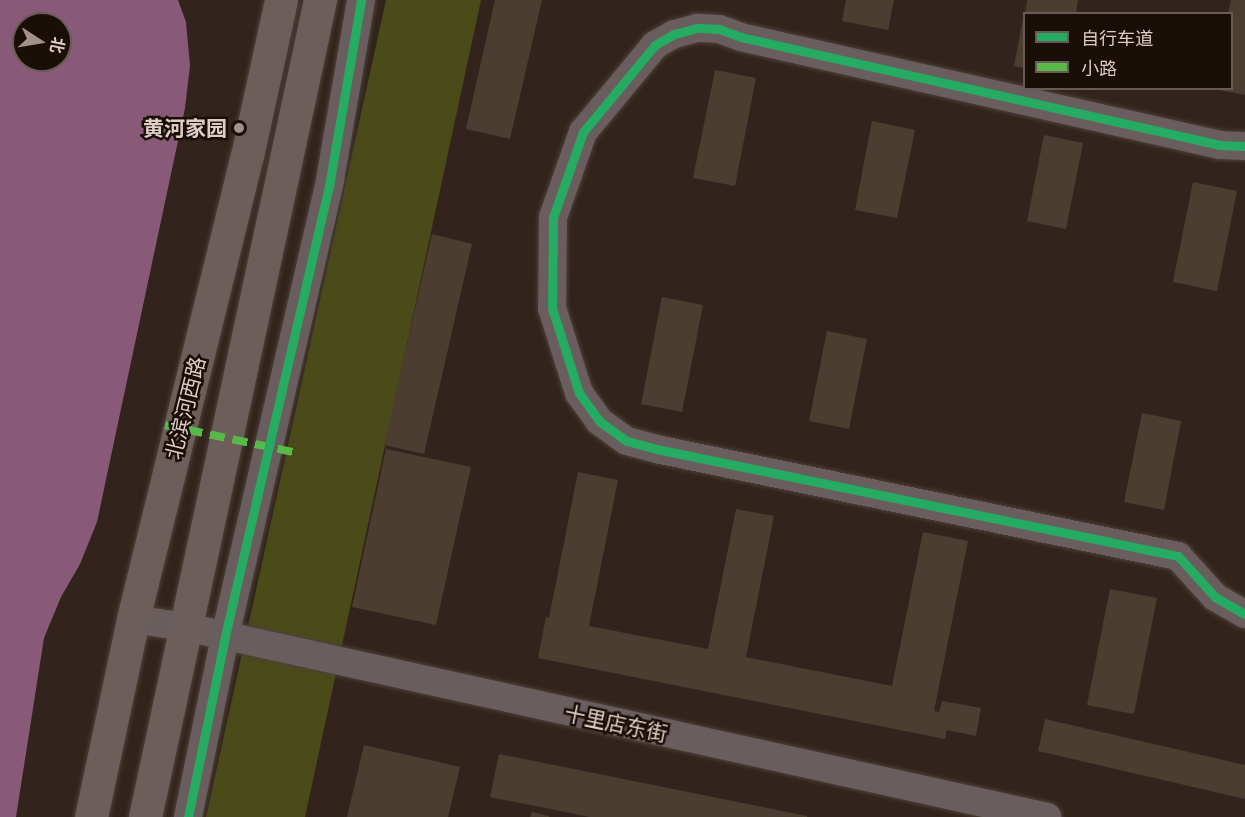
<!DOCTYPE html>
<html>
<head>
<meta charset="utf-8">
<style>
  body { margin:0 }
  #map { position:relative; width:1245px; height:817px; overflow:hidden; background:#32241c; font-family:"Asap Condensed","Noto Sans SC",sans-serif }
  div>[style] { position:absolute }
  .green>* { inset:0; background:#4a4b19 }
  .water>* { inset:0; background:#885a77 }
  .building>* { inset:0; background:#4b3e31 }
  .roads { filter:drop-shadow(0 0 2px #4c4039) drop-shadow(0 0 2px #4c4039) }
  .minor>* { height:28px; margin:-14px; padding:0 14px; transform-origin:14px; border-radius:14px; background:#695e5d }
  .major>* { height:33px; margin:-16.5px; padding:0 16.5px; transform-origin:16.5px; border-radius:16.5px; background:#6c5e5b }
  .quiet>* { height:8px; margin-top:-4px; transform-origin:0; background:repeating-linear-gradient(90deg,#58b947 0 15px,transparent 0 23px) }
  .cycleway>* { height:9px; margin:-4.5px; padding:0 4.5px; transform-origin:4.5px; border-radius:4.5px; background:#26ab63 }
  .dots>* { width:16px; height:16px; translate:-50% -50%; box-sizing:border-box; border:3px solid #190e08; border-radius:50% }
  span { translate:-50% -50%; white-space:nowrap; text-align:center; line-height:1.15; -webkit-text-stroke:5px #190e08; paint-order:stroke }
  .poi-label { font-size:21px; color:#dfcdc5; font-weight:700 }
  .right { translate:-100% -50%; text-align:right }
  .street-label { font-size:21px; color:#dfcdc5 }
  .legend { position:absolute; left:1023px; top:12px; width:210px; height:78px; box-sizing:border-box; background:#190e08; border:2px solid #685a54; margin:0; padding:8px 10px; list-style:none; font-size:18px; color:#dfcdc5 }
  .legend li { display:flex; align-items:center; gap:12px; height:30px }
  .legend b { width:30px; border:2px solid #685a54 }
  .north { position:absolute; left:12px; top:12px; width:60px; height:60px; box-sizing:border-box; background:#190e08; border:2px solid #685a54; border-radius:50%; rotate:102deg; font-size:16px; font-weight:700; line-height:24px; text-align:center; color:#dfcdc5 }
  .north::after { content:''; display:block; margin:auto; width:21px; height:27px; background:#a2928a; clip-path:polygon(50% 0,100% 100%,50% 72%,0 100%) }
</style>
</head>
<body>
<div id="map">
  <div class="green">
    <i style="clip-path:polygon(386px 0,481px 0,305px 817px,206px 817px)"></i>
  </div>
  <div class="water">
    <i style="clip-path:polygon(evenodd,0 0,178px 0,186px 22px,190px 66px,185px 108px,97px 522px,80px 564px,61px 597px,44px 638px,16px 817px,0 817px,0 0,24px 24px,60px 24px,60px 60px,24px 60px,24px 24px)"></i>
  </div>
  <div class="building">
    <i style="clip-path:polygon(495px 0,542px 0,510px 139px,466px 129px)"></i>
    <i style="clip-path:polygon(846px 0,894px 0,888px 30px,842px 21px)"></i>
    <i style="clip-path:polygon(1027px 0,1078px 0,1076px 14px,1025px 14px)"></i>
    <i style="clip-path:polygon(1231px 0,1245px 0,1245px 95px,1219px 90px,1232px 88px,1232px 14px,1228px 14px)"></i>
    <i style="clip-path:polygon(1023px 19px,1024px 19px,1024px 68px,1014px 66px)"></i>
    <i style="clip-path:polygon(715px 70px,756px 78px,735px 186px,693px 178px)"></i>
    <i style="clip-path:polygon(872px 121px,915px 130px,897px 218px,855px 210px)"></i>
    <i style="clip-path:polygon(1044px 135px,1083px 143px,1066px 229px,1027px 221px)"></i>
    <i style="clip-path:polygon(1193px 182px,1237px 191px,1217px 291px,1173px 282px)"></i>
    <i style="clip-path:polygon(432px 234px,472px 244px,424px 454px,384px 445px)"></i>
    <i style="clip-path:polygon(662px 297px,703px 305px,682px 412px,641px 404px)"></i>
    <i style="clip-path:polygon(827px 331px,867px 339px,849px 429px,809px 421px)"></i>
    <i style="clip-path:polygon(1142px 413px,1181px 421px,1164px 510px,1124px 502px)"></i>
    <i style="clip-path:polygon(386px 449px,471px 467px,436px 625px,352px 607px)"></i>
    <i style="clip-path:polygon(578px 472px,618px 480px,589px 626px,708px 649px,736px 509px,774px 516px,746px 657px,892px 686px,923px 532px,968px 541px,934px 711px,939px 712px,942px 701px,981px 708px,976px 736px,947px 730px,945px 739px,538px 658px,546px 617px,549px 618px)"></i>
    <i style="clip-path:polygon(1110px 589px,1157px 598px,1134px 714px,1087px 705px)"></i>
    <i style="clip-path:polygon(1045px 719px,1245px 765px,1245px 799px,1038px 751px)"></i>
    <i style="clip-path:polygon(364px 745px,460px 767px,448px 817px,347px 817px)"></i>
    <i style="clip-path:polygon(499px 754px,807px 816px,807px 817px,590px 817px,490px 797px)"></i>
    <i style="clip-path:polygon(532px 812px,549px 816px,549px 817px,530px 817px)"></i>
  </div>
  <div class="roads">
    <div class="minor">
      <i style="left:1245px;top:146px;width:25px;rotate:-178deg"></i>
      <i style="left:1220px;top:145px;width:491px;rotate:-167.3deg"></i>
      <i style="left:741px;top:37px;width:23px;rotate:-160deg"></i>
      <i style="left:719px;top:29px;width:22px;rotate:-177deg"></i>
      <i style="left:697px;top:28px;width:24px;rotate:165deg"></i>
      <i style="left:674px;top:34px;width:22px;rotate:150deg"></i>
      <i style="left:655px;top:45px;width:113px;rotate:129.6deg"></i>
      <i style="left:583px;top:132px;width:90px;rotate:109.4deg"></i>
      <i style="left:553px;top:217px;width:91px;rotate:90.6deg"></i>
      <i style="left:552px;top:308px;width:89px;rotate:72.4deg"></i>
      <i style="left:579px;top:393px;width:34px;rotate:54deg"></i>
      <i style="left:599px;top:421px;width:34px;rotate:36deg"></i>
      <i style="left:627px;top:441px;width:35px;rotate:15deg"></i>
      <i style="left:661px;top:450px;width:528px;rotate:11.59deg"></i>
      <i style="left:1178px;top:556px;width:55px;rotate:47.9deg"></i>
      <i style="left:1215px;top:597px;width:34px;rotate:30deg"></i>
      <i style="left:133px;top:619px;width:54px;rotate:8.6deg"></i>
      <i style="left:186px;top:627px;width:882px;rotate:12.44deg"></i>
      <i style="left:188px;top:817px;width:185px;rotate:-78.4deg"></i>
      <i style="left:225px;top:636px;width:468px;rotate:-77deg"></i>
      <i style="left:330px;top:180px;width:183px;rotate:-80.2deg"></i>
    </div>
    <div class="major">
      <i style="left:91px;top:817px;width:202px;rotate:-78deg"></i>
      <i style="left:133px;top:619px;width:477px;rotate:-76.2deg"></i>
      <i style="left:247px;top:156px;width:160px;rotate:-77.7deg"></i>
      <i style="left:145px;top:817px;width:836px;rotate:-77.91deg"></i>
    </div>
  </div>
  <div class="quiet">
    <i style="left:165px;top:425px;width:136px;rotate:11.9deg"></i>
  </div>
  <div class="cycleway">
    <i style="left:1245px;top:146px;width:25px;rotate:-178deg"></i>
    <i style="left:1220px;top:145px;width:491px;rotate:-167.3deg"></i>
    <i style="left:741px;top:37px;width:23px;rotate:-160deg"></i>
    <i style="left:719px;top:29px;width:22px;rotate:-177deg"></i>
    <i style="left:697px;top:28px;width:24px;rotate:165deg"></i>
    <i style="left:674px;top:34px;width:22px;rotate:150deg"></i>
    <i style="left:655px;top:45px;width:113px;rotate:129.6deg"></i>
    <i style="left:583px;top:132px;width:90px;rotate:109.4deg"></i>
    <i style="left:553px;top:217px;width:91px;rotate:90.6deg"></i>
    <i style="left:552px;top:308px;width:89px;rotate:72.4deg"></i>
    <i style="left:579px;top:393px;width:34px;rotate:54deg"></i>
    <i style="left:599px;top:421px;width:34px;rotate:36deg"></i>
    <i style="left:627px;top:441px;width:35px;rotate:15deg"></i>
    <i style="left:661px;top:450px;width:528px;rotate:11.59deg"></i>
    <i style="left:1178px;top:556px;width:55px;rotate:47.9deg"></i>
    <i style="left:1215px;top:597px;width:34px;rotate:30deg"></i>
    <i style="left:188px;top:817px;width:185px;rotate:-78.4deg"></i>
    <i style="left:225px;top:636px;width:468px;rotate:-77deg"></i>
    <i style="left:330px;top:180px;width:183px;rotate:-80.2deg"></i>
  </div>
  <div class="dots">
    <i style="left:239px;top:128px;background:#a2928a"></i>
  </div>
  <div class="poi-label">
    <span class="right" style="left:227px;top:128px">黄河家园</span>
  </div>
  <div class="street-label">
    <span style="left:185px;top:408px;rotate:-76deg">北滨河西路</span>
    <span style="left:616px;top:723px;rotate:12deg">十里店东街</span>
  </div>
  <ul class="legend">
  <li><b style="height:8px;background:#26ab63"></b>自行车道</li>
  <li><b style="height:8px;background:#58b947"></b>小路</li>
  </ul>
  <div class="north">北</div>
</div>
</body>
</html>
